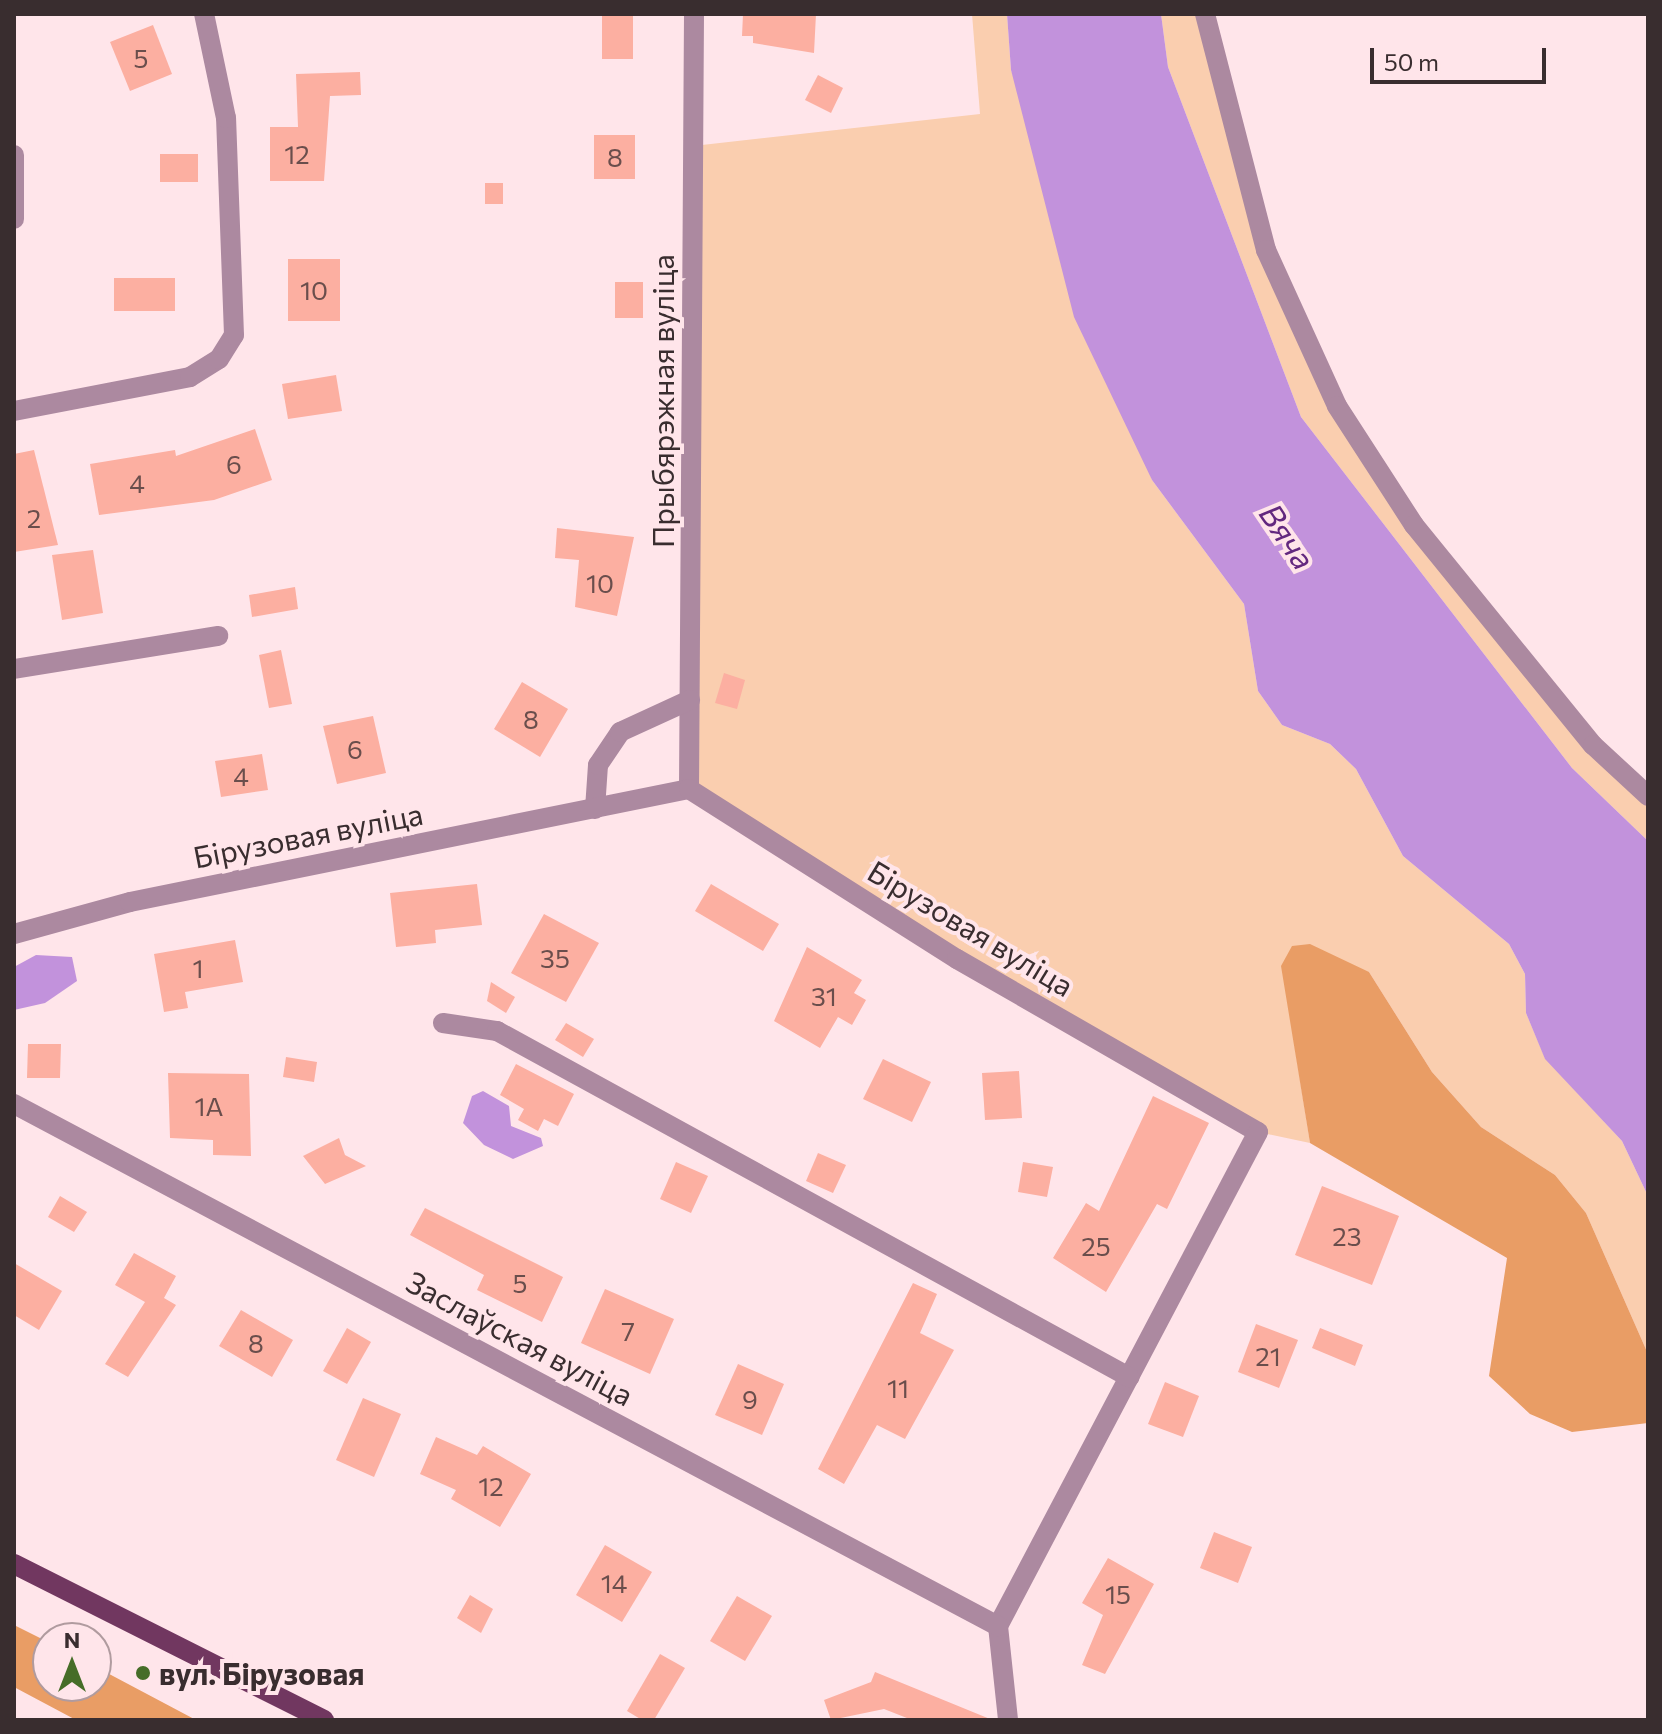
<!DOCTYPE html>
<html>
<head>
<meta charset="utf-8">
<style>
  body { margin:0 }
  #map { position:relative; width:1662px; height:1734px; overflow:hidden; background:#ffe5ea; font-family:Commissioner,sans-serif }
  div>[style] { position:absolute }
  .green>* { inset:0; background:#faceaf }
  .forest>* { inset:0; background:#e99d65 }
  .water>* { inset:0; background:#c292dc }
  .building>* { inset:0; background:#fcafa1 }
  .minor>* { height:20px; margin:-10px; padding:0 10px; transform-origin:10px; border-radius:10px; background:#ac89a0 }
  .major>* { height:20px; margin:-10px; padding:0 10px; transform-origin:10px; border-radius:10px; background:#713760 }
  .dots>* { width:22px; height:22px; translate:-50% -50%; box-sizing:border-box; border:4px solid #ffe5ea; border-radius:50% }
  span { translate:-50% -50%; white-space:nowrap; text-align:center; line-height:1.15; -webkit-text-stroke:8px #ffe5ea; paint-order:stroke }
  .number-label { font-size:26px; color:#6a4e4c }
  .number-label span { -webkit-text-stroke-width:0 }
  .street-label { font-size:30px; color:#392d2f }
  .poi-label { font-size:30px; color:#392d2f; font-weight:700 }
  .left { translate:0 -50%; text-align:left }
  .water-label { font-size:32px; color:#63287f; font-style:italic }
  .frame { position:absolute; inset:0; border:16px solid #392d2f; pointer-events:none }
  .north { position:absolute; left:32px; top:1622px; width:80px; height:80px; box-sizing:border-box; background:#ffe5ea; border:2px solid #b09b9f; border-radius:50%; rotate:0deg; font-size:22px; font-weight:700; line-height:32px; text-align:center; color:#392d2f }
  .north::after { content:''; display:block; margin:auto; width:28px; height:36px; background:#466d28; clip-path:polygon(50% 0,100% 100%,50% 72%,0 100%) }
  .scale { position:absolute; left:1370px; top:48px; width:176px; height:36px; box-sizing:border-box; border:4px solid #392d2f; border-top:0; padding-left:10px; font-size:24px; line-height:28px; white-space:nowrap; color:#392d2f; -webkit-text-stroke:6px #ffe5ea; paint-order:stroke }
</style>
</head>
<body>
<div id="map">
  <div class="green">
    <i style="clip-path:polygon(972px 14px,1007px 14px,1011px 70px,1152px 480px,1244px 604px,1258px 691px,1282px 725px,1330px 744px,1356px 769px,1403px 856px,1509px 944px,1525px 974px,1526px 1013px,1545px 1058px,1622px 1141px,1648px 1196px,1648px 1354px,1586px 1213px,1555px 1175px,1481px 1127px,1432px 1072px,1369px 972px,1282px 966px,1310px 1143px,1258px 1132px,689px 789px,693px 146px,980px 114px)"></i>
    <i style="clip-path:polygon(1161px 14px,1205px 14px,1266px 250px,1337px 406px,1414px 525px,1648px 797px,1648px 841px,1572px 768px,1301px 417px,1168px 67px)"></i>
  </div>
  <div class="forest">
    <i style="clip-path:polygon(1310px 944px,1369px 972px,1432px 1072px,1481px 1127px,1555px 1175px,1586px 1213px,1648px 1354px,1648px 1423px,1572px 1432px,1530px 1414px,1489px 1376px,1507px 1258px,1310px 1143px,1281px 966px,1292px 946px)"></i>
    <i style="clip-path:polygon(14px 1625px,48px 1642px,48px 1686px,96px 1686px,96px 1667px,196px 1720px,76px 1720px,14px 1687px)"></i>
  </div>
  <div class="water">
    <i style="clip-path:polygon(1007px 14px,1161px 14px,1168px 67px,1301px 417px,1572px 768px,1648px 841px,1648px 1196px,1622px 1141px,1545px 1059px,1526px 1013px,1525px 974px,1509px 944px,1403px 856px,1356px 769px,1330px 744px,1282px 725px,1258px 691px,1244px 604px,1152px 480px,1074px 317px,1011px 70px)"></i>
    <i style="clip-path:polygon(36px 955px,72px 957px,77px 981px,45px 1003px,14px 1010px,14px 967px)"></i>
    <i style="clip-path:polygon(483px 1091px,509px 1106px,511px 1126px,541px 1138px,543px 1146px,513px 1159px,484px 1145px,463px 1123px,472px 1096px)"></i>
  </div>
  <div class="building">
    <i style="clip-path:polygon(602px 14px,633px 14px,633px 59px,602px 59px)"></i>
    <i style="clip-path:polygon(743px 14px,816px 14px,814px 53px,753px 43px,753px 36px,742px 36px)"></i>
    <i style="clip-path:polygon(153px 25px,172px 74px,130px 91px,110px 42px)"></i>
    <i style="clip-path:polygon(360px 72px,361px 95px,330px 96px,324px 181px,270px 181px,270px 127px,298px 127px,296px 74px)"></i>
    <i style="clip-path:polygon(818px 75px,843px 88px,831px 113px,805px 100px)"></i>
    <i style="clip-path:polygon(594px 135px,635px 135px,635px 179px,594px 179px)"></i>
    <i style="clip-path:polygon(160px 154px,198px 154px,198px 182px,160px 182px)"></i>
    <i style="clip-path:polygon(485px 183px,503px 183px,503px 204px,485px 204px)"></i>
    <i style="clip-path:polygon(288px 259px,340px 259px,340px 321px,288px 321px)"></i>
    <i style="clip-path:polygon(114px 278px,175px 278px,175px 311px,114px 311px)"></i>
    <i style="clip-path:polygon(615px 282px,643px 282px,643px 318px,615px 318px)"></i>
    <i style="clip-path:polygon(336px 375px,342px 411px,288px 419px,282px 384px)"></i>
    <i style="clip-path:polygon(255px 429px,272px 480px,214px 500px,99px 515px,90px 464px,175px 450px,176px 456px)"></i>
    <i style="clip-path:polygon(34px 450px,58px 545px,14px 552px,14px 454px)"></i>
    <i style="clip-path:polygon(557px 528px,634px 537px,617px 616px,575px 607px,579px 560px,555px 558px)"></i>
    <i style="clip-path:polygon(93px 550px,103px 613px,62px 620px,52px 555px)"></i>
    <i style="clip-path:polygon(295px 587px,298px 609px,252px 617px,249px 595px)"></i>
    <i style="clip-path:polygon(281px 650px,292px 704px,269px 708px,259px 655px)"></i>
    <i style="clip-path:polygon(724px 673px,745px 680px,737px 709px,715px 703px)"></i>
    <i style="clip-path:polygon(522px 682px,568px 709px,540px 757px,494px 729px)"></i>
    <i style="clip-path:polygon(373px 716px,386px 773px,337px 784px,323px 726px)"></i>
    <i style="clip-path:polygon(262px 754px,268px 790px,221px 797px,215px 761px)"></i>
    <i style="clip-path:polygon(477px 884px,482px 925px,435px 930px,436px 943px,396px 947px,390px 893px)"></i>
    <i style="clip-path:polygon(711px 884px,779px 924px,763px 951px,695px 911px)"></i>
    <i style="clip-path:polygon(544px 914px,599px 943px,566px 1002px,511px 973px)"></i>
    <i style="clip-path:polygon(235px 940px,243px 982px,185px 992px,188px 1008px,164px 1012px,154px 954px)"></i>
    <i style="clip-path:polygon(807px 947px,862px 980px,854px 993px,866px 1000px,852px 1025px,838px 1017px,820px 1048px,774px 1021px)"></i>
    <i style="clip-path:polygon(491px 982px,515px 997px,506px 1013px,487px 1001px)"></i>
    <i style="clip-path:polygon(566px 1023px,594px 1039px,583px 1057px,555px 1040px)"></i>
    <i style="clip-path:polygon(28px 1044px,61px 1044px,60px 1078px,27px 1078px)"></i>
    <i style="clip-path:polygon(286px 1057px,317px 1062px,314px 1082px,283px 1077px)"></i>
    <i style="clip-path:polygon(883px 1059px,931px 1082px,912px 1122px,863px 1099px)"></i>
    <i style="clip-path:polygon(516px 1064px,574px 1094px,558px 1126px,544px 1119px,538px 1131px,518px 1120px,524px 1109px,500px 1095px)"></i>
    <i style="clip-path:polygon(1019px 1071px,1022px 1118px,985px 1120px,982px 1073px)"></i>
    <i style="clip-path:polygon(168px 1073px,249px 1074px,251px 1156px,213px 1155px,213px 1140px,170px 1138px)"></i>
    <i style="clip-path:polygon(1153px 1096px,1209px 1123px,1167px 1209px,1157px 1204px,1106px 1292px,1053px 1258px,1086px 1203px,1099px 1211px)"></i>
    <i style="clip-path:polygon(339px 1138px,345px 1155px,366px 1166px,325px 1184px,303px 1156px)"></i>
    <i style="clip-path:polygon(818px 1153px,846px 1165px,833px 1193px,806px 1181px)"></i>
    <i style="clip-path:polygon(676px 1162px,708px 1176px,691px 1213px,660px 1199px)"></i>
    <i style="clip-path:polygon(1023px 1162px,1053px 1167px,1047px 1197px,1018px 1192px)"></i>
    <i style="clip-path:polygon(1322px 1186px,1399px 1216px,1372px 1285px,1295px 1255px)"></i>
    <i style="clip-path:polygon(60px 1196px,87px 1212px,74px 1232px,48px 1217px)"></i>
    <i style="clip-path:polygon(425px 1208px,563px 1277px,542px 1322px,477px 1290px,484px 1275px,410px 1235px)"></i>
    <i style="clip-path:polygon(134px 1253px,176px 1276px,164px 1298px,176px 1305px,128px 1377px,105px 1364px,145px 1302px,115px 1285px)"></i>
    <i style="clip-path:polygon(14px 1263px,62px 1291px,39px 1330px,14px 1315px)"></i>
    <i style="clip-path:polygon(913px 1283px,937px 1294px,920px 1333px,954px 1350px,905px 1439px,877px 1425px,844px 1484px,818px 1469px)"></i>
    <i style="clip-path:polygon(605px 1289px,674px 1319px,650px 1374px,581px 1343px)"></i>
    <i style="clip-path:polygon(241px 1310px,293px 1340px,272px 1377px,219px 1346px)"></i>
    <i style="clip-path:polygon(1256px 1324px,1298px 1340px,1279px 1388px,1238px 1372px)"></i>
    <i style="clip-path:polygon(347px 1328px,371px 1342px,347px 1384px,323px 1371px)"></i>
    <i style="clip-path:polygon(1320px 1328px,1363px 1345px,1355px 1366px,1312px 1348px)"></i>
    <i style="clip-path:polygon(738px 1364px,784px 1384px,762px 1435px,715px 1415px)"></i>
    <i style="clip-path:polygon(1165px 1382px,1199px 1396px,1183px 1437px,1148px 1424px)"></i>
    <i style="clip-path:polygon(363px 1398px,401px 1414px,374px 1477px,336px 1460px)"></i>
    <i style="clip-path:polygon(436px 1437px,477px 1455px,483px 1446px,531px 1474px,500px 1527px,451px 1499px,456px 1490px,420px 1474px)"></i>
    <i style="clip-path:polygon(1214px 1532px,1252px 1547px,1238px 1583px,1200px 1568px)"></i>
    <i style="clip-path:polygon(605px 1545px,652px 1572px,622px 1622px,576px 1595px)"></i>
    <i style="clip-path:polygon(1108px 1558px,1154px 1584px,1105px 1674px,1082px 1665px,1103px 1615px,1082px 1603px)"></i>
    <i style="clip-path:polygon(470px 1595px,493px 1609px,481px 1633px,457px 1618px)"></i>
    <i style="clip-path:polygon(737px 1596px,772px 1616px,745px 1661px,710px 1641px)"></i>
    <i style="clip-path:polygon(660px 1654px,685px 1668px,654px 1720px,642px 1720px,627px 1711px)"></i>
    <i style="clip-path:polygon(875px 1672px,990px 1719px,990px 1720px,912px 1720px,884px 1709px,831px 1720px,824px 1700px,871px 1682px)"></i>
  </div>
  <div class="minor">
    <i style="left:1205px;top:14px;width:244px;rotate:75.5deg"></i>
    <i style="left:1266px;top:250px;width:171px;rotate:65.5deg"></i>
    <i style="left:1337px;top:406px;width:142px;rotate:57.1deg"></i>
    <i style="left:1414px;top:525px;width:284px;rotate:50.9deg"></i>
    <i style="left:1593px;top:745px;width:75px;rotate:42.8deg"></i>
    <i style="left:14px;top:155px;width:64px;rotate:90deg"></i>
    <i style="left:14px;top:411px;width:179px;rotate:-10.9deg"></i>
    <i style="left:190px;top:377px;width:34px;rotate:-32deg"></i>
    <i style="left:219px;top:359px;width:28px;rotate:-58deg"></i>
    <i style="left:234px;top:335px;width:217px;rotate:-92.1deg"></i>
    <i style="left:226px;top:118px;width:106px;rotate:-101.9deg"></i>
    <i style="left:14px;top:669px;width:207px;rotate:-9.2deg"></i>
    <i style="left:689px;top:789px;width:775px;rotate:-89.63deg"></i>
    <i style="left:595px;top:809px;width:44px;rotate:-86.1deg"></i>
    <i style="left:598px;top:765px;width:40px;rotate:-56deg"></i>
    <i style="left:620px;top:732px;width:77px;rotate:-24.6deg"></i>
    <i style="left:14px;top:934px;width:120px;rotate:-15.4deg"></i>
    <i style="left:130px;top:902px;width:570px;rotate:-11.43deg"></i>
    <i style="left:689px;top:789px;width:317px;rotate:32.4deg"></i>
    <i style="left:957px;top:959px;width:347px;rotate:29.9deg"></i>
    <i style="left:1258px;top:1132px;width:558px;rotate:117.76deg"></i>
    <i style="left:998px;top:1626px;width:95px;rotate:83.9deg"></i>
    <i style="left:443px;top:1023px;width:55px;rotate:8.4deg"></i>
    <i style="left:497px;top:1031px;width:721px;rotate:28.7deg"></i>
    <i style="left:14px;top:1104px;width:1114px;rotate:27.95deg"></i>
  </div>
  <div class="major">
    <i style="left:14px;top:1564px;width:347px;rotate:26.7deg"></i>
  </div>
  <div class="dots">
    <i style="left:143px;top:1673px;background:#466d28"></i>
  </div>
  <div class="number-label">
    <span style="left:141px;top:58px">5</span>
    <span style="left:297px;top:154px">12</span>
    <span style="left:615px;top:157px">8</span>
    <span style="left:314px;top:290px">10</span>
    <span style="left:234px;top:464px">6</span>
    <span style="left:137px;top:483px">4</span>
    <span style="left:34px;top:518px">2</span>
    <span style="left:600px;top:583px">10</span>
    <span style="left:531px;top:719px">8</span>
    <span style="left:355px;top:749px">6</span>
    <span style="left:241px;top:776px">4</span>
    <span style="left:555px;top:958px">35</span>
    <span style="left:198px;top:968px">1</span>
    <span style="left:824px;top:996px">31</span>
    <span style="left:209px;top:1106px">1А</span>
    <span style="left:1347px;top:1236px">23</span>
    <span style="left:1096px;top:1246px">25</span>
    <span style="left:520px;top:1283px">5</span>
    <span style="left:628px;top:1331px">7</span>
    <span style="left:256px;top:1343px">8</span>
    <span style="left:1268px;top:1356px">21</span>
    <span style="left:898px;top:1388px">11</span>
    <span style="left:750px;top:1399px">9</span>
    <span style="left:491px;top:1486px">12</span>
    <span style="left:614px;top:1583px">14</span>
    <span style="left:1118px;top:1594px">15</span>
  </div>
  <div class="street-label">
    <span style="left:662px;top:401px;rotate:-90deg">Прыбярэжная вуліца</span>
    <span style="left:308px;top:835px;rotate:-11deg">Бірузовая вуліца</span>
    <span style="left:971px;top:928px;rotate:31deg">Бірузовая вуліца</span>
    <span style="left:520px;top:1338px;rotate:28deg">Заслаўская вуліца</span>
  </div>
  <div class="poi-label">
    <span class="left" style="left:159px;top:1673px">вул. Бірузовая</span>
  </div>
  <div class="water-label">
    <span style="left:1288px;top:536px;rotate:56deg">Вяча</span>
  </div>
  <div class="frame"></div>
  <div class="north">N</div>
  <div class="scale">50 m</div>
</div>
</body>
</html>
